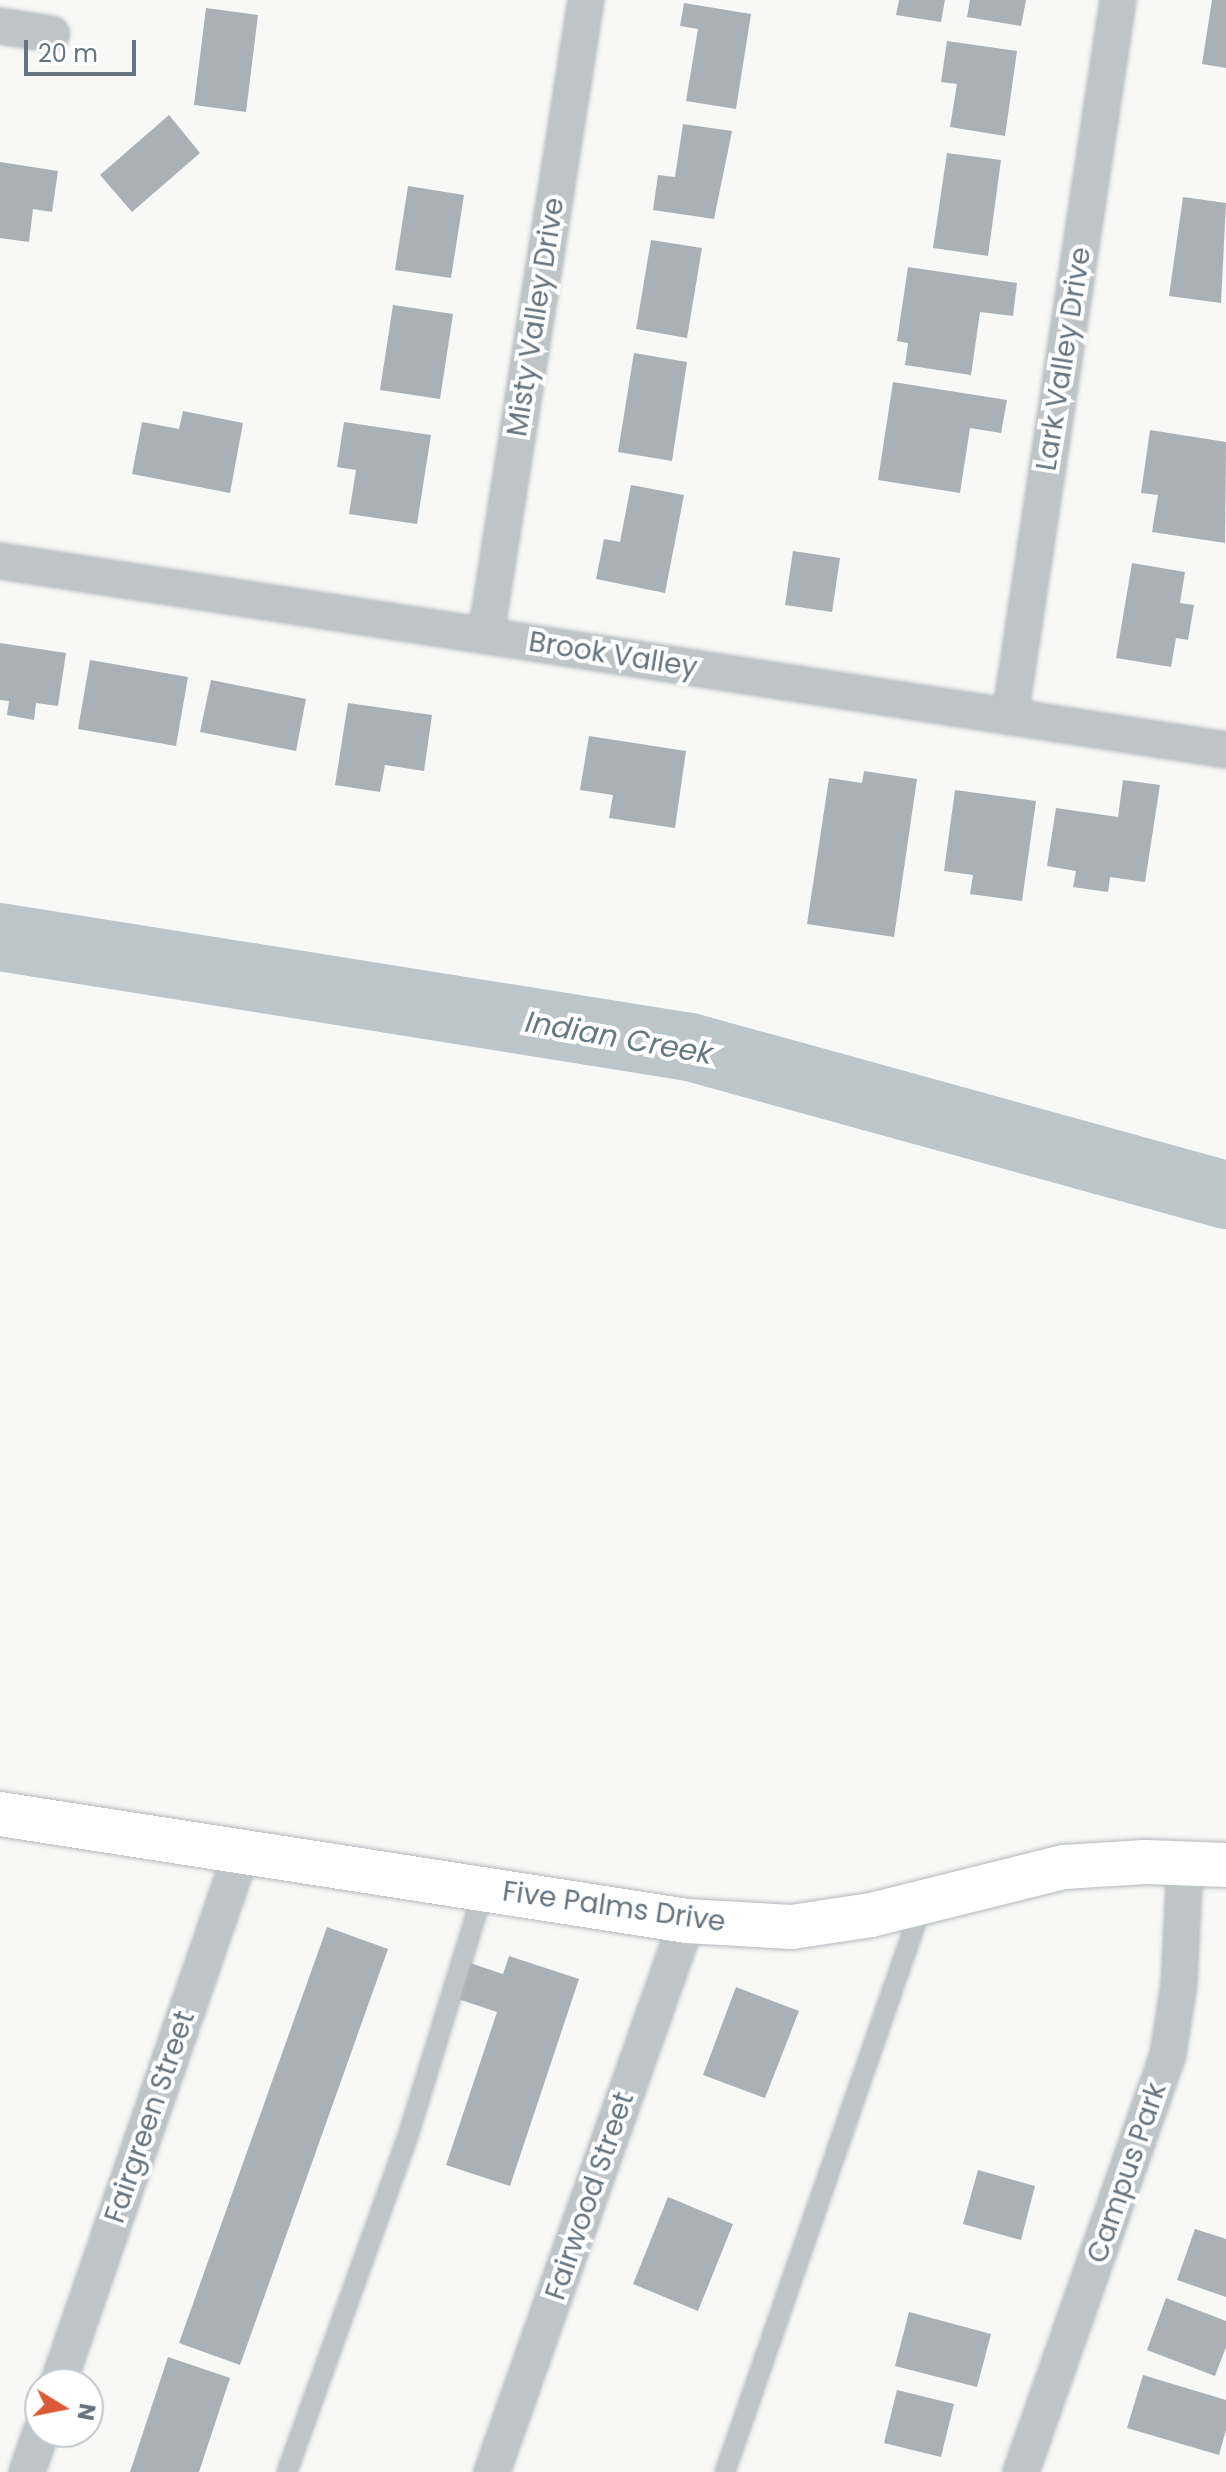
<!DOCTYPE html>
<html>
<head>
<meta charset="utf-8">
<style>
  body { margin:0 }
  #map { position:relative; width:1226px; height:2472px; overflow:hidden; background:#f8f8f6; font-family:Poppins,sans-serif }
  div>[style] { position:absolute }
  .river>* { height:68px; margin:-34px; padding:0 34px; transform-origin:34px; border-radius:34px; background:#bbc5ca }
  .building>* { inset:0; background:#a9b1b6 }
  .roads { filter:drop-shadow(0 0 2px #b2b8bc) drop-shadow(0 0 2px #b2b8bc) }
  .lane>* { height:18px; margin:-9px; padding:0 9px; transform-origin:9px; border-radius:9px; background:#bfc4c7 }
  .street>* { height:34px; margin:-17px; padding:0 17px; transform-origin:17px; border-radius:17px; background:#bfc4c7 }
  .secondary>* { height:44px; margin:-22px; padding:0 22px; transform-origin:22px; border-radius:22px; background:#fff }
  span { translate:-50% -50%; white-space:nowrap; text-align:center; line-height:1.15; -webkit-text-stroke:8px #fff; paint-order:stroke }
  .street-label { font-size:28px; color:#65747f }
  .water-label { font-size:30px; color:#657980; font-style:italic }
  .north { position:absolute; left:24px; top:2368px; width:80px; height:80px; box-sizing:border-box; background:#fff; border:2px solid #c1c7cc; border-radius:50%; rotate:100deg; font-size:22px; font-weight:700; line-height:32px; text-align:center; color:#65747f }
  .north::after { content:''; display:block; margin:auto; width:28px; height:36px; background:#da5b35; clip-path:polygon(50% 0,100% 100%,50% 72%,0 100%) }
  .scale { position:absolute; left:24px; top:40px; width:112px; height:36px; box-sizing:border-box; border:4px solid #65747f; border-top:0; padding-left:10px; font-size:24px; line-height:28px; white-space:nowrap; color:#65747f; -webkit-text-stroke:6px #fff; paint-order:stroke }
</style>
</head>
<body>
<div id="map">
  <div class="river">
    <i style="left:0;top:937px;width:699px;rotate:9.06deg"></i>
    <i style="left:690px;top:1047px;width:556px;rotate:15.44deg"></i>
  </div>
  <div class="building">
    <i style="clip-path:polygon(899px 0,945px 0,941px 22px,896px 15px)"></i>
    <i style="clip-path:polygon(970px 0,1026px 0,1021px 26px,967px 17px)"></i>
    <i style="clip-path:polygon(1212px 0,1226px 0,1226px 68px,1202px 64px)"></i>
    <i style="clip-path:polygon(684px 3px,751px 14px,736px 109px,686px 101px,698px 29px,680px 26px)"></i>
    <i style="clip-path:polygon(206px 8px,258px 15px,246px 112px,194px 105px)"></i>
    <i style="clip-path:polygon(947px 41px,1017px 51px,1005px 136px,950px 127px,957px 84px,941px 82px)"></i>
    <i style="clip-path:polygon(169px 115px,200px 153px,132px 212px,100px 175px)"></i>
    <i style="clip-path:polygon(683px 124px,732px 131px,714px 219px,653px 210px,658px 175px,675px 177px)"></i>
    <i style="clip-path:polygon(947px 153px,1001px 160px,988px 256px,933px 248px)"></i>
    <i style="clip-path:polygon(0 162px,58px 171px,52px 212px,33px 209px,29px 242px,0 238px)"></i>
    <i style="clip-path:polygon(408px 186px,464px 195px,451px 278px,395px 270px)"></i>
    <i style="clip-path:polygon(1183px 197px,1226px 203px,1221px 303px,1169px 296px)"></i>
    <i style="clip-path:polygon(651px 240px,702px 248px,687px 338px,636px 329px)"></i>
    <i style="clip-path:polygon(908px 267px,1017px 283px,1013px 316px,980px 312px,971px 375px,905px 365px,908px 343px,897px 341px)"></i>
    <i style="clip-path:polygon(393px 305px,453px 314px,440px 399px,380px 390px)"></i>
    <i style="clip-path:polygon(634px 353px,687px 362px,672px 461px,618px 452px)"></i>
    <i style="clip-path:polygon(893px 382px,1007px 400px,1001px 433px,970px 428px,960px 493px,878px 480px)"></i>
    <i style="clip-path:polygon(183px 411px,243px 423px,230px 493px,132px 474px,142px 422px,179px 429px)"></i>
    <i style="clip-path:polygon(344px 422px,431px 435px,417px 524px,349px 514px,356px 470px,337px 467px)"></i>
    <i style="clip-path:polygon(1150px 430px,1226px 442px,1225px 543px,1152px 532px,1158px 495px,1141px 493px)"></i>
    <i style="clip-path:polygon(631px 485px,684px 495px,665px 593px,596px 579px,604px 539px,620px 542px)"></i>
    <i style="clip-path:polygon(793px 551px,840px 558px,832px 612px,785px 605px)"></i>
    <i style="clip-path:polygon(1132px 563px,1185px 572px,1180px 603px,1194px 605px,1188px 640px,1176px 638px,1171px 667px,1116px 658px)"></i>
    <i style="clip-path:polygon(0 643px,66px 653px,58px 706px,36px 703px,34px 720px,7px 715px,9px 701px,0 700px)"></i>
    <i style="clip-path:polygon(90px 660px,188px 677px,176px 746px,78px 729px)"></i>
    <i style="clip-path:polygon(211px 680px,306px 699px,296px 751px,200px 732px)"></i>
    <i style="clip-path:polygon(348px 703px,432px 715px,424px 771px,385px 765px,380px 792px,335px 785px)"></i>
    <i style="clip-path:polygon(589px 736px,686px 751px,675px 828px,609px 818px,613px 795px,580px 790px)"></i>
    <i style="clip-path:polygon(864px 771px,917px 779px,894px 937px,807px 924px,829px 778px,862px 783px)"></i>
    <i style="clip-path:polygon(1123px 780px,1160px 785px,1145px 882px,1110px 877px,1108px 892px,1073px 887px,1076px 871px,1047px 866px,1056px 808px,1118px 817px)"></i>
    <i style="clip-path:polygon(955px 790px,1036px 801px,1022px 901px,970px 894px,973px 875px,944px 871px)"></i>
    <i style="clip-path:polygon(327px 1927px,388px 1949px,240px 2365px,179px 2343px)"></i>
    <i style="clip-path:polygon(509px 1956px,579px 1979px,510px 2186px,446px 2165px,497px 2012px,458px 1999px,470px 1963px,503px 1974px)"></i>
    <i style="clip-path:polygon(736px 1987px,799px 2011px,765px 2098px,703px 2075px)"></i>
    <i style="clip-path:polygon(978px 2170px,1035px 2186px,1021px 2240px,963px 2224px)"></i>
    <i style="clip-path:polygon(668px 2197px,733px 2224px,698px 2311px,633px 2284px)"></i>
    <i style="clip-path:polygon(1195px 2229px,1226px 2239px,1226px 2297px,1177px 2280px)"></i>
    <i style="clip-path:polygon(1166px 2298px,1226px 2321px,1226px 2347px,1215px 2376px,1147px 2350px)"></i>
    <i style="clip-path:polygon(909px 2312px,991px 2334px,977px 2387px,895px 2366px)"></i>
    <i style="clip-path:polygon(168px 2357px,230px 2378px,199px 2472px,130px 2472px)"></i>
    <i style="clip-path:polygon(1143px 2375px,1226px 2400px,1226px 2430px,1219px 2455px,1127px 2428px)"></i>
    <i style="clip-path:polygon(897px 2390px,954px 2404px,941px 2457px,884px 2443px)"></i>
  </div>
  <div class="roads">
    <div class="lane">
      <i style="left:287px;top:2472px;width:357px;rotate:-70.2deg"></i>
      <i style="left:408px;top:2136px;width:258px;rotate:-72.9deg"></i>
      <i style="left:725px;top:2472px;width:600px;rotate:-70.84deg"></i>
    </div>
    <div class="street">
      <i style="left:0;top:26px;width:52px;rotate:8.9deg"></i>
      <i style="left:0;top:561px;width:1240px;rotate:8.76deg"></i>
      <i style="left:486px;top:635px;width:643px;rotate:-81.05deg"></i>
      <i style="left:1010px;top:717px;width:725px;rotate:-81.43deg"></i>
      <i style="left:58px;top:2384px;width:564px;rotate:-70.95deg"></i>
      <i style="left:27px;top:2472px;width:42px;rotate:-70.7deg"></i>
      <i style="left:492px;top:2472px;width:584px;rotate:-70.51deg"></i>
      <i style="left:1021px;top:2472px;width:443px;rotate:-70.6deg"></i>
      <i style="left:1168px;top:2054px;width:71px;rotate:-81.1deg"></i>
      <i style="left:1179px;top:1984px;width:120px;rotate:-87.1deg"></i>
    </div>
    <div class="secondary">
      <i style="left:0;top:1814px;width:695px;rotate:8.85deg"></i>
      <i style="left:687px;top:1921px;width:105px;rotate:3.3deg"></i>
      <i style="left:792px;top:1927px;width:80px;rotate:-8.6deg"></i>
      <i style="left:871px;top:1915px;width:199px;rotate:-14deg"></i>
      <i style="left:1064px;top:1867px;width:81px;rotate:-3.5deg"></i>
      <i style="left:1145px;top:1862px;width:81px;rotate:2.1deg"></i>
    </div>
  </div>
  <div class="street-label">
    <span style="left:536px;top:317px;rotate:-81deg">Misty Valley Drive</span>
    <span style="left:1064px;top:359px;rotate:-81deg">Lark Valley Drive</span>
    <span style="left:613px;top:655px;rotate:9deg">Brook Valley</span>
    <span style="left:614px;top:1907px;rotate:8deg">Five Palms Drive</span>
    <span style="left:150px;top:2117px;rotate:-71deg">Fairgreen Street</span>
    <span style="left:1127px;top:2173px;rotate:-71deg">Campus Park</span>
    <span style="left:590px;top:2196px;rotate:-71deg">Fairwood Street</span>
  </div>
  <div class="water-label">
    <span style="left:619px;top:1038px;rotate:10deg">Indian Creek</span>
  </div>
  <div class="north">N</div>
  <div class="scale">20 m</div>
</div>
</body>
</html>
